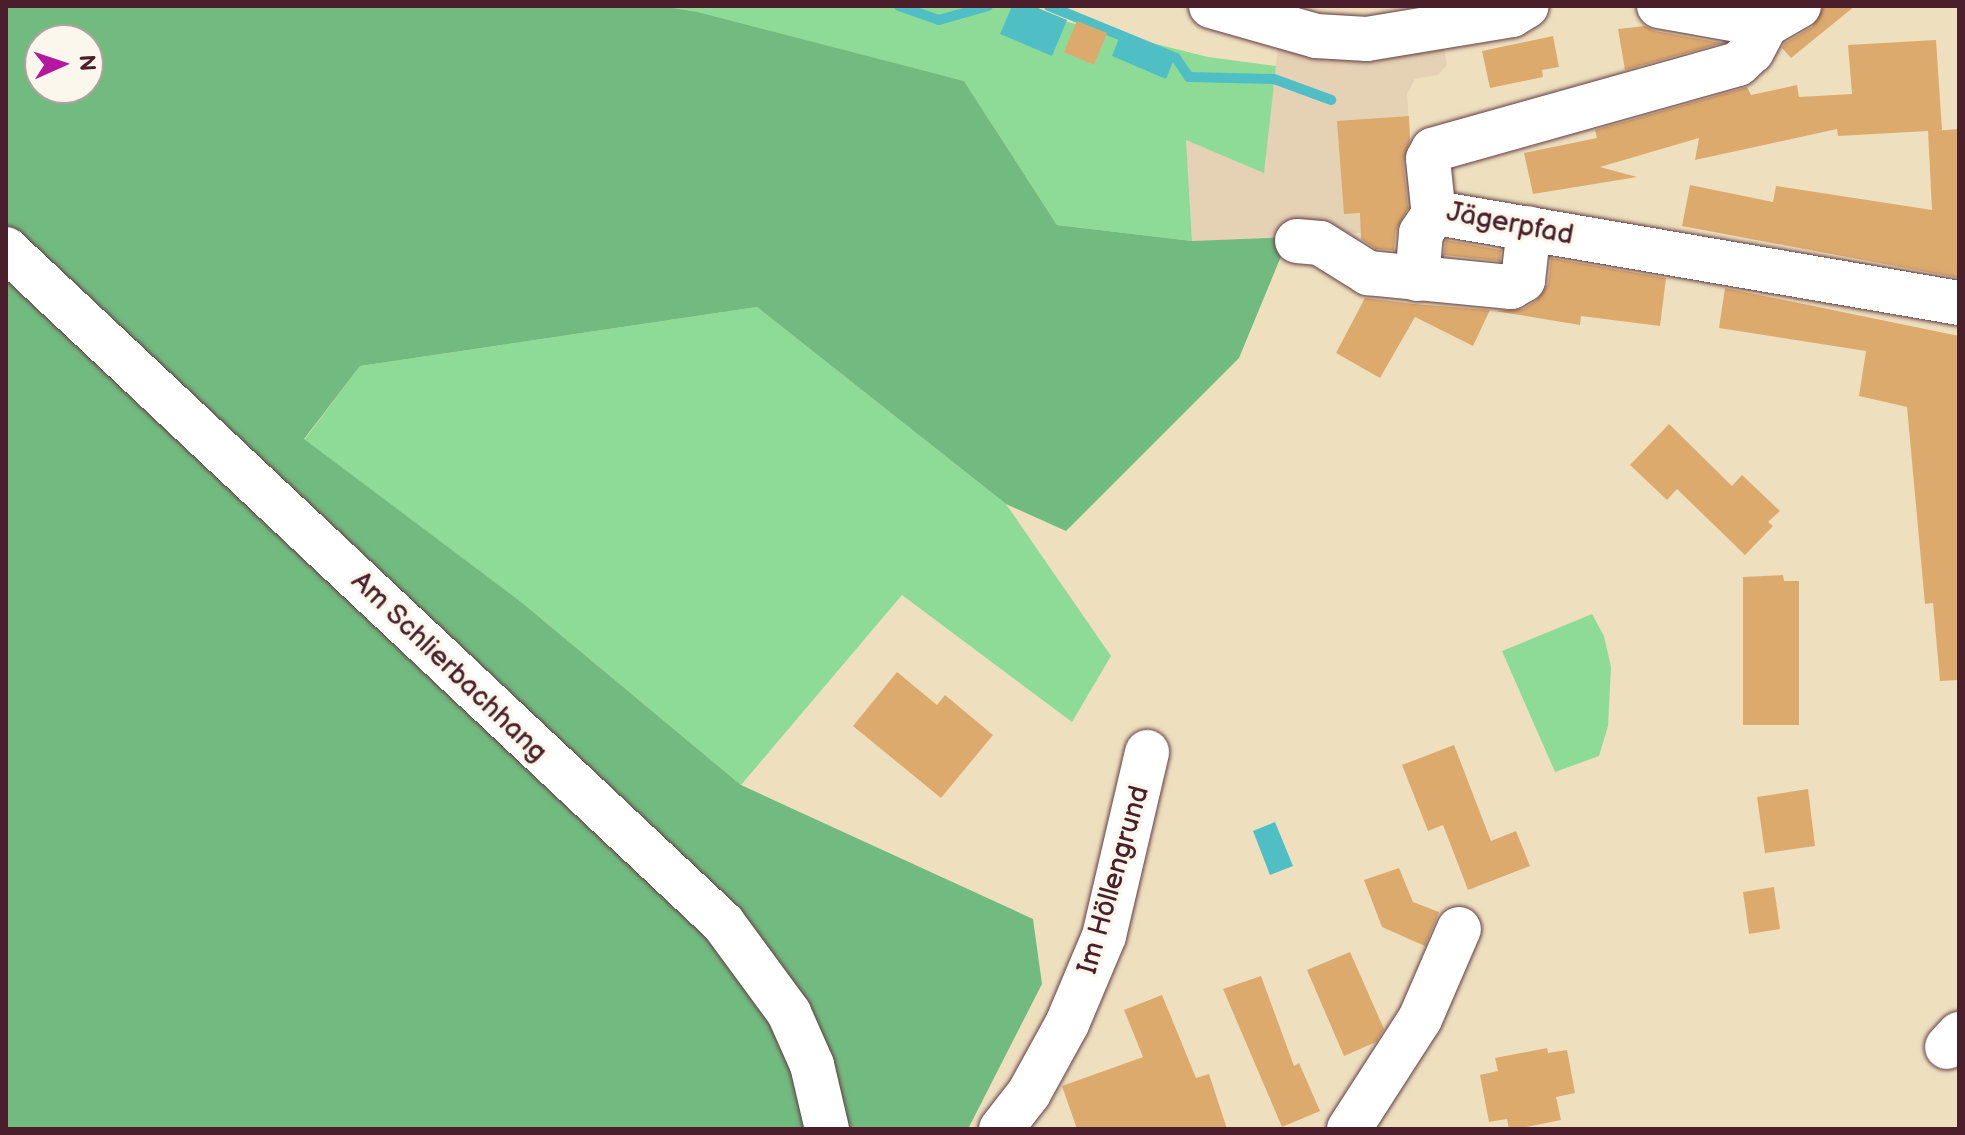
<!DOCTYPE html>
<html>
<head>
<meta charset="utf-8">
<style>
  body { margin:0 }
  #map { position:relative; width:1965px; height:1135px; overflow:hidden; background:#eee0bf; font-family:"Balsamiq Sans",sans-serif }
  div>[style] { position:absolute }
  .built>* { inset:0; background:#e5d1b4 }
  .green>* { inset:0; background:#8edb98 }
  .forest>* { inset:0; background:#72bb80 }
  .water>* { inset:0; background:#4fbec5 }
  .stream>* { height:10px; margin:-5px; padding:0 5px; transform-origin:5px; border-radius:5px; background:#4fbec5 }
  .building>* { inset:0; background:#ddaa6e }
  .roads { filter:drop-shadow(0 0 2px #633c41) drop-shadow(0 0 2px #633c41) }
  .minor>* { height:44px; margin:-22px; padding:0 22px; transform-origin:22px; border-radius:22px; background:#fff }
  span { translate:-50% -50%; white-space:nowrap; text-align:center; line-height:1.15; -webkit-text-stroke:7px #fbf7ec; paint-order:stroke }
  .street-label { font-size:28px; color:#4a1f2b }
  .frame { position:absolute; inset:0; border:8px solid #4a1f2b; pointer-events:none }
  .north { position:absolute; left:24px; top:24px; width:80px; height:80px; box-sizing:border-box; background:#fbf7ec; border:2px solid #b4a19f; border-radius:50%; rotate:87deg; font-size:22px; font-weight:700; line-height:32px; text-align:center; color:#4a1f2b }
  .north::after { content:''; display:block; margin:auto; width:28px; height:36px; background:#b5179e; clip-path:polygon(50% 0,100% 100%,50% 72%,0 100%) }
</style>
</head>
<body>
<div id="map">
  <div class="built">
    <i style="clip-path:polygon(1279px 36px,1442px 36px,1447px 65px,1438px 75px,1415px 79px,1407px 94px,1415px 207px,1399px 208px,1400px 231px,1192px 241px,1186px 140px,1264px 172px)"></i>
  </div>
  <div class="green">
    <i style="clip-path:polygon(661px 6px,1004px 6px,1208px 57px,1276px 66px,1264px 173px,1186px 140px,1192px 241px,1057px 225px,964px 81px)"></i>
    <i style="clip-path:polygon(757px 307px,1006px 504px,1111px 656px,1072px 722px,902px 595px,741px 785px,520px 601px,304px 440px,360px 366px)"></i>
    <i style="clip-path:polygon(1592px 614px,1604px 636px,1611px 667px,1608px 726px,1599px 756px,1555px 772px,1502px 651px)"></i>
  </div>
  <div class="forest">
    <i style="clip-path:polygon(evenodd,6px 6px,660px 6px,697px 12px,964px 81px,1057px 225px,1192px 241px,1289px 237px,1239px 358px,1066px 531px,1006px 504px,757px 307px,360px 366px,304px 439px,520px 601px,741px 785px,1033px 919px,1042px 984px,968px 1129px,6px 1129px,6px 6px,40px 40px,88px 40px,88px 88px,40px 88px,40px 40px)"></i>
  </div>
  <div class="water">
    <i style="clip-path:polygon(1012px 6px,1033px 6px,1067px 20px,1052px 56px,1000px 34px)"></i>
    <i style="clip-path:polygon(1120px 36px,1174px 59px,1166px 79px,1112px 56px)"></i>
    <i style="clip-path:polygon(1275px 822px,1293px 866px,1270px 875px,1253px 831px)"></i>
  </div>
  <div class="stream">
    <i style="left:899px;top:6px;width:42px;rotate:19.3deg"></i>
    <i style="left:939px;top:20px;width:51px;rotate:-15.9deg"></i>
    <i style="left:1049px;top:6px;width:137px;rotate:22.3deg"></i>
    <i style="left:1176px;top:58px;width:23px;rotate:56deg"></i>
    <i style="left:1189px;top:77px;width:85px;rotate:1.3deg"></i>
    <i style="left:1274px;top:79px;width:61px;rotate:20.2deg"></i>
  </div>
  <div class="building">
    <i style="clip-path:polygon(1824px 6px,1855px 6px,1791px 58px,1782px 48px,1785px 43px,1812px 27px)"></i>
    <i style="clip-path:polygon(1077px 21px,1107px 33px,1094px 65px,1064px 52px)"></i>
    <i style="clip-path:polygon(1645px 26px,1655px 31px,1722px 43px,1625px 70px,1618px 29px)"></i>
    <i style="clip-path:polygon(1553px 36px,1559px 67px,1542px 70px,1543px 77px,1490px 88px,1482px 51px)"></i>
    <i style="clip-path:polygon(1936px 40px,1942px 130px,1931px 131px,1959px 129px,1959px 278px,1682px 226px,1690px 185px,1773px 202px,1776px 186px,1932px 210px,1928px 131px,1838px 136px,1837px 129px,1695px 160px,1699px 138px,1600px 167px,1637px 177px,1533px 194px,1524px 153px,1597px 138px,1595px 130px,1747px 87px,1751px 95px,1797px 85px,1799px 97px,1852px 94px,1848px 45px)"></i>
    <i style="clip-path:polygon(1409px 116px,1410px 139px,1403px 162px,1408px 208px,1396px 230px,1394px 250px,1376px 249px,1361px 239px,1360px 213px,1344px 214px,1337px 121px)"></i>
    <i style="clip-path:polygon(1446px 240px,1501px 250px,1500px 261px,1444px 255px)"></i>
    <i style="clip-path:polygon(1551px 258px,1666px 278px,1660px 326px,1581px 316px,1580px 325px,1495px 311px,1523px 309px,1536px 301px,1548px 284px)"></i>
    <i style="clip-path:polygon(1725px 288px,1959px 336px,1959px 680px,1940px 681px,1933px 603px,1925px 604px,1907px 407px,1859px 396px,1866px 351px,1719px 328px)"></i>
    <i style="clip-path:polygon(1365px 298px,1414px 304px,1490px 310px,1473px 346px,1415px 317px,1380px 378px,1336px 353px)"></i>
    <i style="clip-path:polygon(1669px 424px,1732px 486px,1742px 475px,1780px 511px,1768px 522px,1773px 526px,1745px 555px,1677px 489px,1667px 500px,1630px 465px)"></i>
    <i style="clip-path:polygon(1783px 575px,1784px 581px,1799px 581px,1799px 725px,1743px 725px,1743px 577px)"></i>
    <i style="clip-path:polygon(897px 672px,937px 705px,945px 695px,993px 735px,941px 798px,853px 726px)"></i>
    <i style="clip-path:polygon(1454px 745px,1491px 841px,1516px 831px,1530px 866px,1468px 890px,1443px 825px,1428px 831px,1402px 765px)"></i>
    <i style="clip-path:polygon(1808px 789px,1815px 846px,1765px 853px,1757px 797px)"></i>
    <i style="clip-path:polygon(1399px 868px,1413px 902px,1439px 912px,1425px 946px,1382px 927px,1364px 880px)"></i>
    <i style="clip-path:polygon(1774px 887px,1780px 929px,1749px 934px,1743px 892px)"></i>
    <i style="clip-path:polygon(1350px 952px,1384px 1029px,1376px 1042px,1344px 1056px,1307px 970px)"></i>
    <i style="clip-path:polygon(1261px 976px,1294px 1066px,1299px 1063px,1320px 1111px,1282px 1127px,1223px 989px)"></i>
    <i style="clip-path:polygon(1162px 995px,1196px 1078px,1209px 1074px,1227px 1129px,1077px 1129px,1062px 1086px,1143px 1057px,1124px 1010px)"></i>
    <i style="clip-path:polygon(1547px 1048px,1548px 1053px,1567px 1050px,1575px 1093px,1556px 1097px,1561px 1120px,1517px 1129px,1509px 1129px,1507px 1119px,1489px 1122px,1480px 1075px,1498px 1071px,1495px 1058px)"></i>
  </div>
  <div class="roads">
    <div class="minor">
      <i style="left:1211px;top:6px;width:109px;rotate:15.9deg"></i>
      <i style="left:1316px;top:36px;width:51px;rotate:3.4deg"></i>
      <i style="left:1367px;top:39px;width:147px;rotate:-9.4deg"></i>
      <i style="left:1512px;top:15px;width:17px;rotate:-31deg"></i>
      <i style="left:1659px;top:6px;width:109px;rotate:10.1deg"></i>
      <i style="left:1766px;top:25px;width:38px;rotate:-30deg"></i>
      <i style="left:1766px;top:25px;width:30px;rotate:118deg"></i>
      <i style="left:1752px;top:51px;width:19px;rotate:137deg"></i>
      <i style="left:1738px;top:64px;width:317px;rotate:164.3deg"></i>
      <i style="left:1433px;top:150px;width:10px;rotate:119deg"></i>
      <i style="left:1428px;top:159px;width:48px;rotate:84.1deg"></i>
      <i style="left:1433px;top:207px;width:11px;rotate:38deg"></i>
      <i style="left:1442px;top:214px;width:525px;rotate:9.77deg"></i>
      <i style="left:1297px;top:241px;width:23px;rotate:5deg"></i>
      <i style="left:1320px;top:243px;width:57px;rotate:32deg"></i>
      <i style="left:1368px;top:273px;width:144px;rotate:5.6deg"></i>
      <i style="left:1511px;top:287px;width:14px;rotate:-30deg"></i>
      <i style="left:1523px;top:280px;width:52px;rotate:-83.4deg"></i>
      <i style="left:6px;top:249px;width:984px;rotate:43.23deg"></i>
      <i style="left:723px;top:923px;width:112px;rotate:53.7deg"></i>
      <i style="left:789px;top:1013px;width:57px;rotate:66.1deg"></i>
      <i style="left:812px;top:1065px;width:66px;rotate:76.8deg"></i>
      <i style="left:1417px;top:279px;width:46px;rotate:-85deg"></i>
      <i style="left:1421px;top:233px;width:27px;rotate:-56deg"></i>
      <i style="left:1947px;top:1047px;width:18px;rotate:-47deg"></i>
      <i style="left:1001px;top:1129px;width:46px;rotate:-52.1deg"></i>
      <i style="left:1029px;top:1093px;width:79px;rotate:-61.2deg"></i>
      <i style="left:1067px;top:1024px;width:95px;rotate:-67.2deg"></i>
      <i style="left:1104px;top:936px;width:189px;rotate:-76.8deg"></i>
      <i style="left:1349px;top:1129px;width:131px;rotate:-57.2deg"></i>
      <i style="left:1420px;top:1019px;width:98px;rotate:-66.6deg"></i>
    </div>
  </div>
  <div class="street-label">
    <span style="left:1510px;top:224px;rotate:11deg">Jägerpfad</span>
    <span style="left:449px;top:667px;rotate:44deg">Am Schlierbachhang</span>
    <span style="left:1114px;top:880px;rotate:-74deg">Im Höllengrund</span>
  </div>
  <div class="frame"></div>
  <div class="north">N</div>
</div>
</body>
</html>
